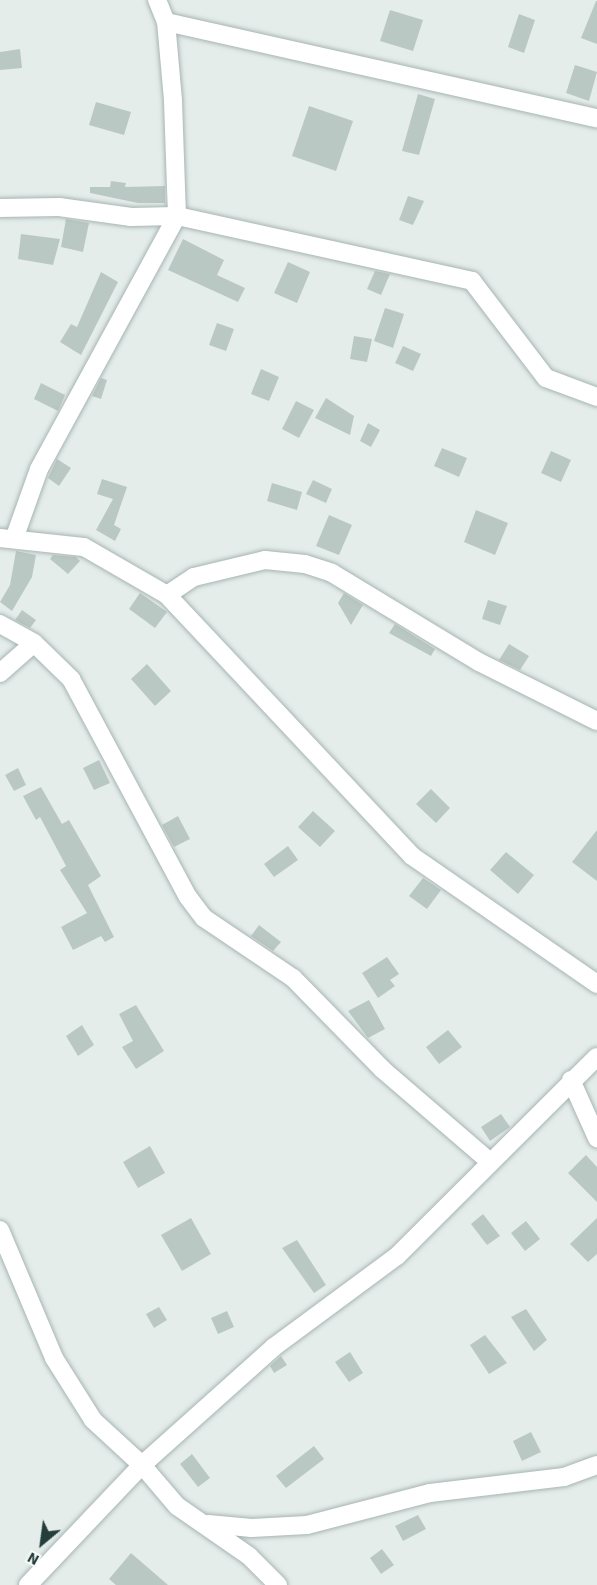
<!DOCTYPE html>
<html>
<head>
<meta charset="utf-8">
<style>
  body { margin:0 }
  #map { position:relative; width:597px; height:1585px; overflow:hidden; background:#e5edeb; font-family:"Source Sans 3",sans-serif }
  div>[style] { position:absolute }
  .building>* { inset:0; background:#bac8c4 }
  .roads { filter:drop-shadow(0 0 2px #a7b5b3) drop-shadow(0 0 2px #a7b5b3) }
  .minor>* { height:18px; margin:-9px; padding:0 9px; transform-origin:9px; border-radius:9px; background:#fff }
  span { translate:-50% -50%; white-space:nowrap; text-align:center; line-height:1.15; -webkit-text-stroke:4.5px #f5faf8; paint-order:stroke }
  .north { position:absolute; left:12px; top:1513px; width:60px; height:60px; -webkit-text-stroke:4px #f5faf8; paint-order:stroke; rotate:209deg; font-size:16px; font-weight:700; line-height:24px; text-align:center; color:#243e3b }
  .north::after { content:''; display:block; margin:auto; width:21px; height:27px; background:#243e3b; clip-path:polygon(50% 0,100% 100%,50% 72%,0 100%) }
</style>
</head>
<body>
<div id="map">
  <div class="building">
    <i style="clip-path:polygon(596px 1px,597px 1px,597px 44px,581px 38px)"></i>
    <i style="clip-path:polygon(390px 10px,423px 20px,413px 51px,380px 41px)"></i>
    <i style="clip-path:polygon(519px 14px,535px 20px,524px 53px,508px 47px)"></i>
    <i style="clip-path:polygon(20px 49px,22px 68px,0 70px,0 52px)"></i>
    <i style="clip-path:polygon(575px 65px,597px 72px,589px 101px,566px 93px)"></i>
    <i style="clip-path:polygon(418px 94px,435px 99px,419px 155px,402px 151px)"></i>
    <i style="clip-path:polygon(96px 102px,131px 112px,124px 135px,89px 125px)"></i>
    <i style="clip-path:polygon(309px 106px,353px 121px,336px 171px,292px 156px)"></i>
    <i style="clip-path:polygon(111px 181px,126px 183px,125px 187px,165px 186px,165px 203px,138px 203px,90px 193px,90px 187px,110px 187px)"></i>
    <i style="clip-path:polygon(408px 196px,424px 201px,413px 225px,399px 220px)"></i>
    <i style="clip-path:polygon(66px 219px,89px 223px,83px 252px,61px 247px)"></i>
    <i style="clip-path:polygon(21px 234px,60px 239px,53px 265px,18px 259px)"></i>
    <i style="clip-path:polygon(183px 239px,224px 260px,217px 275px,245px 288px,238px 302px,168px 270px)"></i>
    <i style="clip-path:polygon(288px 262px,310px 272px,297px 303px,274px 293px)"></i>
    <i style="clip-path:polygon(375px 271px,390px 274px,381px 295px,367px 289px)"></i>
    <i style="clip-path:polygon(101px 272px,118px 282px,81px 355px,60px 342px,71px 324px,77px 327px)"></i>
    <i style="clip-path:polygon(385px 308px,404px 314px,393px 348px,374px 341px)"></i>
    <i style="clip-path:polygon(217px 323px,234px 329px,226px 351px,209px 345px)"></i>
    <i style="clip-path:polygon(354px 336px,372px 339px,367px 362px,350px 359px)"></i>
    <i style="clip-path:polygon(403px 346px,421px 354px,413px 371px,395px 363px)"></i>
    <i style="clip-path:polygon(261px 369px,279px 377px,269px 401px,251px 394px)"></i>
    <i style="clip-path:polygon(101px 378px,107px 380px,101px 399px,92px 396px)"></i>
    <i style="clip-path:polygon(41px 383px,65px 395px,58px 411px,34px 399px)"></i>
    <i style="clip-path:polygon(326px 398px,354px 416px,350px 435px,315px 418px)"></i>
    <i style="clip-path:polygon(296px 401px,314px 410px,299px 438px,282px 429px)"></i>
    <i style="clip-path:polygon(368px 423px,380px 430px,371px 447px,360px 441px)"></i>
    <i style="clip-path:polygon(442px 448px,467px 458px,459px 477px,434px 466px)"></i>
    <i style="clip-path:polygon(551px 451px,571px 460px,561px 482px,541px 473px)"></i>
    <i style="clip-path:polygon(57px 459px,71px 468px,59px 486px,48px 478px)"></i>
    <i style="clip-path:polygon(102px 479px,127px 487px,114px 525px,121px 529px,115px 541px,96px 530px,113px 499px,97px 494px)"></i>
    <i style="clip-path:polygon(313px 480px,332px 489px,326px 503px,306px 494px)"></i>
    <i style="clip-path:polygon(272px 483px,302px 492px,297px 510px,267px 501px)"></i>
    <i style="clip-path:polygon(476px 510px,508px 523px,495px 555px,464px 542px)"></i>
    <i style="clip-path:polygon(329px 515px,352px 525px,339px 555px,316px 546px)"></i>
    <i style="clip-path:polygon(16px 551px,36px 555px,32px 577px,12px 611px,0 602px,10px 585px)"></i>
    <i style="clip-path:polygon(53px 555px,76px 557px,80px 561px,68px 574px,50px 559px)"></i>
    <i style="clip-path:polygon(140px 593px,167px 612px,155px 628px,129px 609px)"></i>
    <i style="clip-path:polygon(344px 593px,363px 605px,351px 625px,338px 603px)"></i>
    <i style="clip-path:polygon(488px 600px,507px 606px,500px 625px,482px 619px)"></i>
    <i style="clip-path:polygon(22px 610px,36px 620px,30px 628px,15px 620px)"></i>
    <i style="clip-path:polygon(395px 624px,435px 649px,431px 656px,389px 633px)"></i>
    <i style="clip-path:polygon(509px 644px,529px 656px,520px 670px,499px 660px)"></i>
    <i style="clip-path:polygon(147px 664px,171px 691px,155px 706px,131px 679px)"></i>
    <i style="clip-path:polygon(99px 760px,110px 783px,94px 790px,83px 768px)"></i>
    <i style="clip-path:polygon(18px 768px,26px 785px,14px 791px,5px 775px)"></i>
    <i style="clip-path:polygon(41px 787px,62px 824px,69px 820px,101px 876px,88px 885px,114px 937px,105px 942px,101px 936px,73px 950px,61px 927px,87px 913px,60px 870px,66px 866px,40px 817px,36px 820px,23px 796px)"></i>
    <i style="clip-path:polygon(431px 789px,450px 808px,436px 823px,416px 804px)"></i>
    <i style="clip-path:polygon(313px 811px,335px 831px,320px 847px,298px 827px)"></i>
    <i style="clip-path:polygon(178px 816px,190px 839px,174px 847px,162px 825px)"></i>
    <i style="clip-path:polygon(597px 830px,597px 881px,572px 862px)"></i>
    <i style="clip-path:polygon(288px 846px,298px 860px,274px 877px,264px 864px)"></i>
    <i style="clip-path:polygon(506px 852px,534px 875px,518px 894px,490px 870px)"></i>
    <i style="clip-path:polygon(423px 878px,441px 890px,427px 909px,409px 896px)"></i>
    <i style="clip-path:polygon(259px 925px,281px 942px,273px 951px,251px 936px)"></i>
    <i style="clip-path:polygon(387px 957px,399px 974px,390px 980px,395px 986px,378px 998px,362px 973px)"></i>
    <i style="clip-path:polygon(369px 1000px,385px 1029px,368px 1038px,348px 1011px)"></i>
    <i style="clip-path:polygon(136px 1005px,164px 1051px,136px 1069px,122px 1047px,133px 1041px,119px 1014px)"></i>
    <i style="clip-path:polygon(82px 1025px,94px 1045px,78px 1056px,66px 1036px)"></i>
    <i style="clip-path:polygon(448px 1030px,462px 1047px,439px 1064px,426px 1047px)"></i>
    <i style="clip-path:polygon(501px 1114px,510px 1127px,490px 1141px,481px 1127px)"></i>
    <i style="clip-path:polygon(150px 1146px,165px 1173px,138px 1188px,123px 1162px)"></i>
    <i style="clip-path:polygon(586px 1155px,597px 1167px,597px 1202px,568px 1173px)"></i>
    <i style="clip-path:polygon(483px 1214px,500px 1236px,487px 1245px,471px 1224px)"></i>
    <i style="clip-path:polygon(191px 1218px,211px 1254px,182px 1271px,161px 1235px)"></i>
    <i style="clip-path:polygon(597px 1218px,597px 1254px,588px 1262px,570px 1244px)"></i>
    <i style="clip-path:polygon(526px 1221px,540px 1239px,525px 1251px,511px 1233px)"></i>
    <i style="clip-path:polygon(297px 1240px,326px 1285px,314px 1293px,282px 1248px)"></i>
    <i style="clip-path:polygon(159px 1307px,167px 1320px,154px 1328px,146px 1314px)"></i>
    <i style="clip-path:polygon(526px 1309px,547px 1340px,534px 1351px,511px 1317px)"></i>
    <i style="clip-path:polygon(227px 1311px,234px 1327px,218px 1334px,211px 1318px)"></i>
    <i style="clip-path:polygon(485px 1335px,507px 1363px,489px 1374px,470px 1345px)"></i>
    <i style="clip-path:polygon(350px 1352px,363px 1373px,349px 1382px,335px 1362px)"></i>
    <i style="clip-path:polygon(281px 1356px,287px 1365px,274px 1373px,270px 1366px)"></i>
    <i style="clip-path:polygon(531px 1432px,541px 1452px,522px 1461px,513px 1441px)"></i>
    <i style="clip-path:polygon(314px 1446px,324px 1459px,286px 1488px,276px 1476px)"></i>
    <i style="clip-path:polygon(192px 1454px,210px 1478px,198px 1487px,180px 1464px)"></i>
    <i style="clip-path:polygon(418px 1515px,426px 1529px,403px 1541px,395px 1526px)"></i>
    <i style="clip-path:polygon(382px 1549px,394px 1565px,381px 1574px,370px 1558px)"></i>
    <i style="clip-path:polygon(131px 1553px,168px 1585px,116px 1585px,109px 1579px)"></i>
  </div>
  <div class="roads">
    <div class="minor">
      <i style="left:166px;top:22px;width:442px;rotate:12.6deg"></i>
      <i style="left:0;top:208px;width:59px;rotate:-1deg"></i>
      <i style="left:59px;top:207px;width:73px;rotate:7.9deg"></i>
      <i style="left:131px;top:217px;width:46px;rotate:-1.2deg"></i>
      <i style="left:177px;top:216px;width:302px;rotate:12.4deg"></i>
      <i style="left:472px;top:281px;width:122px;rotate:52.7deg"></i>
      <i style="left:546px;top:378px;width:54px;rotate:20.4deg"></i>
      <i style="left:0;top:538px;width:84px;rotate:6.1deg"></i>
      <i style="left:84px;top:547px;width:96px;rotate:30deg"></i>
      <i style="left:167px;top:595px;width:358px;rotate:46.8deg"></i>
      <i style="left:412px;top:856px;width:225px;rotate:34.7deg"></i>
      <i style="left:14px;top:539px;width:74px;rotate:-70.3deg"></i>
      <i style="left:39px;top:469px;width:288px;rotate:-61.4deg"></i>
      <i style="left:177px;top:216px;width:116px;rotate:-92deg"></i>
      <i style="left:173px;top:100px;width:78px;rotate:-95.1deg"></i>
      <i style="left:166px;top:22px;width:24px;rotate:-112deg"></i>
      <i style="left:167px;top:595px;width:32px;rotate:-34deg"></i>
      <i style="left:194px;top:577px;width:73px;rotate:-13.5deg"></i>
      <i style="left:265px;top:560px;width:40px;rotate:5.7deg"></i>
      <i style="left:305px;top:564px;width:28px;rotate:18deg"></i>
      <i style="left:332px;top:573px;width:172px;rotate:31.2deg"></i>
      <i style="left:479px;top:662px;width:132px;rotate:26.6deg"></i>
      <i style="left:0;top:624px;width:39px;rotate:29deg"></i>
      <i style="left:34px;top:643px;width:52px;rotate:44.2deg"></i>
      <i style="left:71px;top:679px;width:247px;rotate:61.8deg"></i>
      <i style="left:188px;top:897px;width:26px;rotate:53deg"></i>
      <i style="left:204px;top:918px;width:107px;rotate:34deg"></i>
      <i style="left:293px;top:978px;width:127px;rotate:45.6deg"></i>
      <i style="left:382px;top:1069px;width:143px;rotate:40.7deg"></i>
      <i style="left:0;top:673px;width:45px;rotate:-41.4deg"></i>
      <i style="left:571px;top:1080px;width:64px;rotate:65.9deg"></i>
      <i style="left:0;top:1230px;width:139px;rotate:67.1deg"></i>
      <i style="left:54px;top:1358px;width:73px;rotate:57.8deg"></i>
      <i style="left:93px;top:1420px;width:67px;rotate:42.6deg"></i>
      <i style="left:142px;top:1465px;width:54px;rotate:49.5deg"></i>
      <i style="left:177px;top:1506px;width:88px;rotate:34.8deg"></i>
      <i style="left:249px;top:1556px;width:41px;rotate:45deg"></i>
      <i style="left:208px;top:1524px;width:44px;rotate:5.2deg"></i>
      <i style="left:252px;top:1528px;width:55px;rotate:-3.1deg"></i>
      <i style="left:307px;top:1525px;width:127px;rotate:-14.6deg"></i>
      <i style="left:430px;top:1493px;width:135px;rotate:-6.8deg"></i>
      <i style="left:564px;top:1477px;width:35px;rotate:-20deg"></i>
      <i style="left:28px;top:1585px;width:166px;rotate:-46.5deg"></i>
      <i style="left:142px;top:1465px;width:177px;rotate:-41.8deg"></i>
      <i style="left:274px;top:1347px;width:153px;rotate:-36.5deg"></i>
      <i style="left:397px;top:1256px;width:282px;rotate:-44.9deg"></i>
    </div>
  </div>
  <div class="north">N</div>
</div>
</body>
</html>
